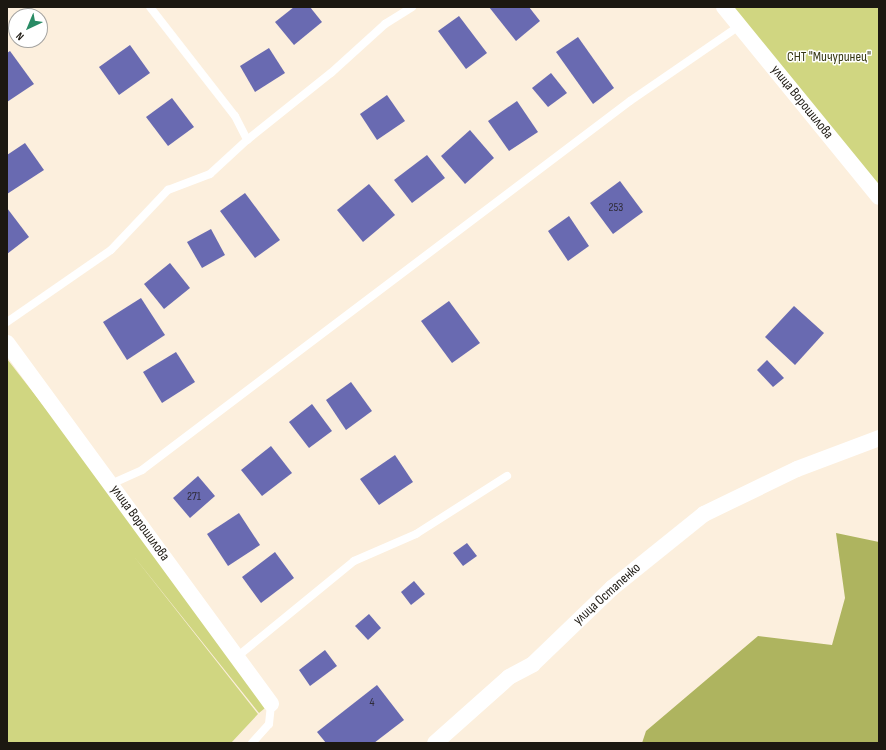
<!DOCTYPE html>
<html>
<head>
<meta charset="utf-8">
<style>
  body { margin:0 }
  #map { position:relative; width:886px; height:750px; overflow:hidden; background:#fcefdd; font-family:"Sofia Sans Condensed",sans-serif }
  div>[style] { position:absolute }
  .green>* { inset:0; background:#d0d681 }
  .forest>* { inset:0; background:#aeb45f }
  .building>* { inset:0; background:#696ab1 }
  .service>* { height:8px; margin:-4px; padding:0 4px; transform-origin:4px; border-radius:4px; background:#fff }
  .minor>* { height:16px; margin:-8px; padding:0 8px; transform-origin:8px; border-radius:8px; background:#fff }
  span { translate:-50% -50%; white-space:nowrap; text-align:center; line-height:1.15; -webkit-text-stroke:3px #fff; paint-order:stroke }
  .number-label { font-size:12px; color:#2f2c39 }
  .number-label span { -webkit-text-stroke-width:0 }
  .park-label { font-size:14px; color:#363813 }
  .street-label { font-size:14px; color:#1c1811 }
  .frame { position:absolute; inset:0; border:8px solid #1c1811; pointer-events:none }
  .north { position:absolute; left:8px; top:8px; width:40px; height:40px; box-sizing:border-box; background:#fff; border:1px solid #a4a3a0; border-radius:50%; rotate:224deg; font-size:11px; font-weight:700; line-height:16px; text-align:center; color:#1c1811 }
  .north::after { content:''; display:block; margin:auto; width:14px; height:18px; background:#298b65; clip-path:polygon(50% 0,100% 100%,50% 72%,0 100%) }
</style>
</head>
<body>
<div id="map">
  <div class="green">
    <i style="clip-path:polygon(724px 7px,879px 7px,879px 197px)"></i>
    <i style="clip-path:polygon(7px 359px,162px 557px,270px 704px,259px 713px,132px 554px,258px 714px,231px 743px,7px 743px)"></i>
  </div>
  <div class="forest">
    <i style="clip-path:polygon(836px 533px,879px 542px,879px 743px,642px 743px,646px 731px,758px 636px,832px 645px,845px 598px)"></i>
  </div>
  <div class="building">
    <i style="clip-path:polygon(294px 7px,310px 7px,322px 22px,294px 45px,275px 22px)"></i>
    <i style="clip-path:polygon(489px 7px,529px 7px,540px 21px,516px 41px)"></i>
    <i style="clip-path:polygon(459px 16px,487px 53px,466px 69px,438px 31px)"></i>
    <i style="clip-path:polygon(578px 37px,614px 88px,593px 104px,556px 52px)"></i>
    <i style="clip-path:polygon(130px 45px,150px 73px,119px 95px,99px 67px)"></i>
    <i style="clip-path:polygon(269px 48px,285px 73px,255px 92px,240px 66px)"></i>
    <i style="clip-path:polygon(10px 51px,34px 84px,7px 102px,7px 53px)"></i>
    <i style="clip-path:polygon(551px 73px,567px 93px,548px 107px,532px 88px)"></i>
    <i style="clip-path:polygon(387px 95px,405px 121px,377px 140px,360px 114px)"></i>
    <i style="clip-path:polygon(172px 98px,194px 127px,168px 146px,146px 117px)"></i>
    <i style="clip-path:polygon(517px 101px,538px 132px,509px 151px,488px 121px)"></i>
    <i style="clip-path:polygon(470px 130px,494px 158px,465px 184px,441px 156px)"></i>
    <i style="clip-path:polygon(25px 143px,44px 170px,7px 194px,7px 155px)"></i>
    <i style="clip-path:polygon(427px 155px,445px 178px,412px 203px,394px 180px)"></i>
    <i style="clip-path:polygon(620px 181px,643px 212px,613px 234px,590px 203px)"></i>
    <i style="clip-path:polygon(369px 184px,395px 215px,363px 242px,337px 210px)"></i>
    <i style="clip-path:polygon(245px 193px,280px 240px,255px 258px,220px 211px)"></i>
    <i style="clip-path:polygon(7px 208px,29px 237px,7px 254px)"></i>
    <i style="clip-path:polygon(569px 216px,589px 246px,568px 261px,548px 231px)"></i>
    <i style="clip-path:polygon(211px 229px,225px 255px,202px 268px,187px 242px)"></i>
    <i style="clip-path:polygon(170px 263px,190px 288px,164px 309px,144px 284px)"></i>
    <i style="clip-path:polygon(141px 298px,165px 335px,127px 360px,103px 322px)"></i>
    <i style="clip-path:polygon(449px 301px,480px 343px,452px 363px,421px 321px)"></i>
    <i style="clip-path:polygon(794px 306px,824px 333px,795px 365px,765px 337px)"></i>
    <i style="clip-path:polygon(176px 352px,195px 382px,162px 403px,143px 372px)"></i>
    <i style="clip-path:polygon(767px 360px,784px 378px,773px 387px,757px 370px)"></i>
    <i style="clip-path:polygon(351px 382px,372px 411px,346px 430px,326px 400px)"></i>
    <i style="clip-path:polygon(312px 404px,332px 431px,309px 448px,289px 422px)"></i>
    <i style="clip-path:polygon(271px 446px,292px 473px,262px 496px,241px 470px)"></i>
    <i style="clip-path:polygon(395px 455px,413px 482px,379px 505px,360px 479px)"></i>
    <i style="clip-path:polygon(198px 476px,215px 496px,190px 518px,173px 498px)"></i>
    <i style="clip-path:polygon(239px 513px,260px 545px,228px 566px,207px 534px)"></i>
    <i style="clip-path:polygon(467px 543px,477px 556px,463px 566px,453px 553px)"></i>
    <i style="clip-path:polygon(275px 552px,294px 578px,261px 603px,242px 577px)"></i>
    <i style="clip-path:polygon(414px 581px,425px 594px,411px 605px,401px 592px)"></i>
    <i style="clip-path:polygon(369px 614px,381px 628px,368px 640px,355px 626px)"></i>
    <i style="clip-path:polygon(325px 650px,337px 666px,310px 686px,299px 670px)"></i>
    <i style="clip-path:polygon(377px 685px,404px 720px,374px 743px,326px 743px,317px 732px)"></i>
  </div>
  <div class="service">
    <i style="left:150px;top:7px;width:138px;rotate:52.1deg"></i>
    <i style="left:235px;top:116px;width:27px;rotate:63deg"></i>
    <i style="left:7px;top:322px;width:126px;rotate:-34.7deg"></i>
    <i style="left:111px;top:250px;width:83px;rotate:-46.5deg"></i>
    <i style="left:168px;top:190px;width:45px;rotate:-20.9deg"></i>
    <i style="left:210px;top:174px;width:50px;rotate:-42.6deg"></i>
    <i style="left:247px;top:140px;width:107px;rotate:-38.6deg"></i>
    <i style="left:331px;top:73px;width:73px;rotate:-42.2deg"></i>
    <i style="left:385px;top:24px;width:32px;rotate:-32deg"></i>
    <i style="left:111px;top:484px;width:34px;rotate:-24deg"></i>
    <i style="left:142px;top:470px;width:612px;rotate:-37.09deg"></i>
    <i style="left:630px;top:101px;width:132px;rotate:-34.5deg"></i>
    <i style="left:238px;top:656px;width:150px;rotate:-39.3deg"></i>
    <i style="left:354px;top:561px;width:68px;rotate:-23.5deg"></i>
    <i style="left:416px;top:534px;width:108px;rotate:-32.5deg"></i>
    <i style="left:252px;top:743px;width:25px;rotate:-48deg"></i>
    <i style="left:269px;top:724px;width:20px;rotate:-84deg"></i>
  </div>
  <div class="minor">
    <i style="left:724px;top:7px;width:245px;rotate:50.8deg"></i>
    <i style="left:7px;top:343px;width:447px;rotate:53.8deg"></i>
    <i style="left:435px;top:743px;width:99px;rotate:-41.7deg"></i>
    <i style="left:509px;top:677px;width:27px;rotate:-28deg"></i>
    <i style="left:533px;top:664px;width:110px;rotate:-43.9deg"></i>
    <i style="left:612px;top:588px;width:118px;rotate:-38.8deg"></i>
    <i style="left:704px;top:514px;width:103px;rotate:-25.8deg"></i>
    <i style="left:797px;top:469px;width:88px;rotate:-20.7deg"></i>
  </div>
  <div class="number-label">
    <span style="left:616px;top:208px">253</span>
    <span style="left:194px;top:497px">271</span>
    <span style="left:372px;top:703px">4</span>
  </div>
  <div class="park-label">
    <span style="left:829px;top:57px">СНТ "Мичуринец"</span>
  </div>
  <div class="street-label">
    <span style="left:802px;top:102px;rotate:51deg">улица Ворошилова</span>
    <span style="left:140px;top:523px;rotate:54deg">улица Ворошилова</span>
    <span style="left:607px;top:594px;rotate:-42deg">улица Остапенко</span>
  </div>
  <div class="frame"></div>
  <div class="north">N</div>
</div>
</body>
</html>
